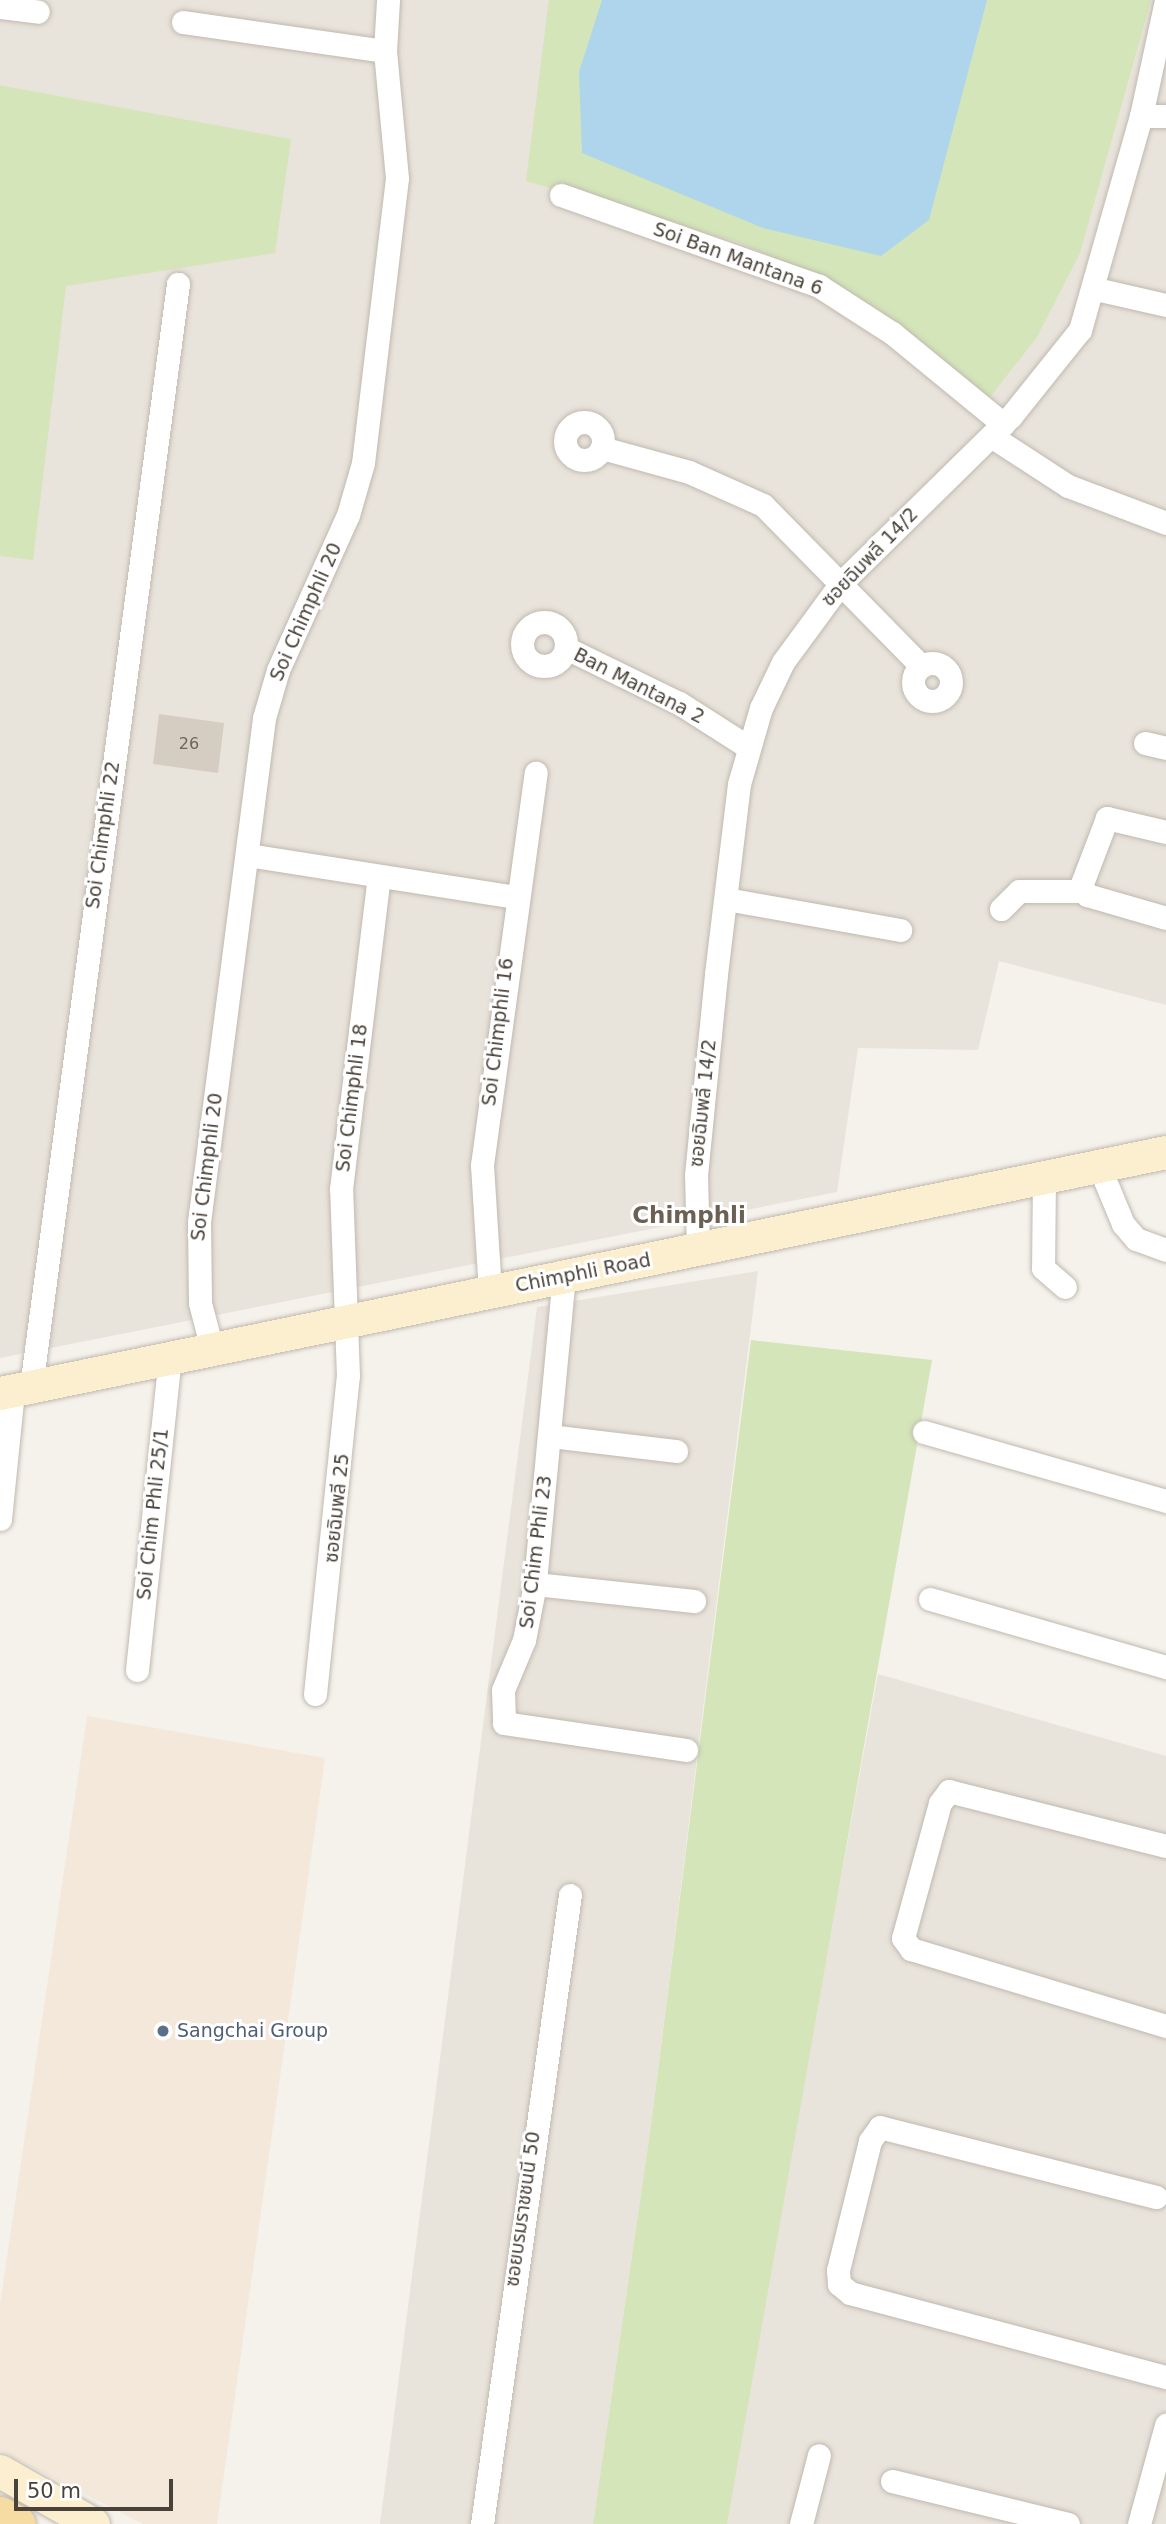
<!DOCTYPE html>
<html>
<head>
<meta charset="utf-8">
<style>
  body { margin:0 }
  #map { position:relative; width:1166px; height:2524px; overflow:hidden; background:#f5f2ec; font-family:"DejaVu Sans","Noto Sans Thai",sans-serif }
  div>[style] { position:absolute }
  .residential>* { inset:0; background:#e8e3db }
  .commercial>* { inset:0; background:#f4e8da }
  .green>* { inset:0; background:#d3e5b9 }
  .water>* { inset:0; background:#aed5eb }
  .building>* { inset:0; background:#d6cdc2 }
  .roads { filter:drop-shadow(0 0 2px #c0b9af) drop-shadow(0 0 2px #c0b9af) }
  .street>* { height:23px; margin:-11.5px; padding:0 11.5px; transform-origin:11.5px; border-radius:11.5px; background:#fff }
  .street>.ring { margin:-11.5px; padding:0; box-sizing:content-box; background:none; border:23px solid #fff; border-radius:50% }
  .secondary>* { height:33px; margin:-16.5px; padding:0 16.5px; transform-origin:16.5px; border-radius:16.5px; background:#fbefd0 }
  .primary>* { height:37px; margin:-18.5px; padding:0 18.5px; transform-origin:18.5px; border-radius:18.5px; background:#f6dba3 }
  .dots>* { width:19px; height:19px; translate:-50% -50%; box-sizing:border-box; border:4px solid #fff; border-radius:50% }
  span { translate:-50% -50%; white-space:nowrap; text-align:center; line-height:1.15; -webkit-text-stroke:6px #fff; paint-order:stroke }
  .number-label { font-size:16px; color:#6c655c }
  .number-label span { -webkit-text-stroke-width:0 }
  .street-label { font-size:19px; color:#49423a }
  .service-label { font-size:19px; color:#4e5e75 }
  .left { translate:0 -50%; text-align:left }
  .quarter-label { font-size:23px; color:#6b6052; font-weight:700 }
  .scale { position:absolute; left:14px; top:2479px; width:159px; height:32px; box-sizing:border-box; border:4px solid #49423a; border-top:0; padding-left:9px; font-size:21px; line-height:24px; white-space:nowrap; color:#49423a; -webkit-text-stroke:5px #fff; paint-order:stroke }
</style>
</head>
<body>
<div id="map">
  <div class="residential">
    <i style="clip-path:polygon(0 0,1166px 0,1166px 1005px,999px 961px,978px 1050px,858px 1048px,837px 1192px,0 1358px,0 284px,290px 139px,0 85px)"></i>
    <i style="clip-path:polygon(758px 1271px,651px 2125px,593px 2524px,380px 2524px,537px 1307px)"></i>
    <i style="clip-path:polygon(878px 1674px,1166px 1756px,1166px 2524px,724px 2524px)"></i>
  </div>
  <div class="commercial">
    <i style="clip-path:polygon(87px 1716px,325px 1758px,217px 2524px,143px 2524px,0 2451px,0 2304px)"></i>
  </div>
  <div class="green">
    <i style="clip-path:polygon(549px 0,1151px 0,1080px 253px,1037px 337px,987px 401px,780px 260px,738px 242px,526px 181px)"></i>
    <i style="clip-path:polygon(0 85px,291px 139px,275px 253px,66px 286px,33px 560px,0 556px)"></i>
    <i style="clip-path:polygon(751px 1340px,932px 1360px,727px 2524px,593px 2524px,651px 2125px)"></i>
  </div>
  <div class="water">
    <i style="clip-path:polygon(602px 0,987px 0,929px 220px,881px 256px,763px 228px,582px 153px,579px 72px)"></i>
  </div>
  <div class="building">
    <i style="clip-path:polygon(159px 714px,224px 723px,218px 773px,153px 764px)"></i>
  </div>
  <div class="roads">
    <div class="street">
      <i style="left:0;top:7px;width:38px;rotate:7deg"></i>
      <i style="left:183px;top:22px;width:204px;rotate:8.2deg"></i>
      <i style="left:1141px;top:116px;width:25px"></i>
      <i style="left:561px;top:195px;width:274px;rotate:19.4deg"></i>
      <i style="left:819px;top:286px;width:87px;rotate:32.8deg"></i>
      <i style="left:892px;top:333px;width:144px;rotate:39.3deg"></i>
      <i style="left:1096px;top:289px;width:72px;rotate:12.9deg"></i>
      <i class="ring" style="left:565px;top:422px;width:15px;height:15px"></i>
      <i style="left:991px;top:436px;width:92px;rotate:33deg"></i>
      <i style="left:1068px;top:486px;width:105px;rotate:20.7deg"></i>
      <i style="left:602px;top:448px;width:90px;rotate:15.4deg"></i>
      <i style="left:689px;top:472px;width:81px;rotate:24deg"></i>
      <i style="left:763px;top:505px;width:226px;rotate:45.5deg"></i>
      <i class="ring" style="left:522px;top:622px;width:21px;height:21px"></i>
      <i style="left:566px;top:648px;width:126px;rotate:26deg"></i>
      <i style="left:679px;top:703px;width:82px;rotate:32.5deg"></i>
      <i class="ring" style="left:913px;top:663px;width:15px;height:15px"></i>
      <i style="left:1145px;top:743px;width:22px;rotate:13deg"></i>
      <i style="left:1166px;top:832px;width:61px;rotate:-166.7deg"></i>
      <i style="left:1107px;top:818px;width:73px;rotate:110.9deg"></i>
      <i style="left:1081px;top:886px;width:11px;rotate:56deg"></i>
      <i style="left:1087px;top:895px;width:82px;rotate:16.2deg"></i>
      <i style="left:247px;top:855px;width:271px;rotate:8.9deg"></i>
      <i style="left:726px;top:899px;width:177px;rotate:10.1deg"></i>
      <i style="left:1001px;top:909px;width:25px;rotate:-45deg"></i>
      <i style="left:1019px;top:891px;width:63px"></i>
      <i style="left:1099px;top:1166px;width:63px;rotate:67.5deg"></i>
      <i style="left:1123px;top:1224px;width:20px;rotate:49deg"></i>
      <i style="left:1136px;top:1239px;width:32px;rotate:20deg"></i>
      <i style="left:1044px;top:1177px;width:91px;rotate:90.6deg"></i>
      <i style="left:1043px;top:1268px;width:29px;rotate:41deg"></i>
      <i style="left:698px;top:1250px;width:75px;rotate:-91.5deg"></i>
      <i style="left:696px;top:1175px;width:202px;rotate:-84.3deg"></i>
      <i style="left:716px;top:974px;width:191px;rotate:-83.1deg"></i>
      <i style="left:739px;top:784px;width:79px;rotate:-73.9deg"></i>
      <i style="left:761px;top:708px;width:51px;rotate:-64.4deg"></i>
      <i style="left:783px;top:662px;width:98px;rotate:-53.7deg"></i>
      <i style="left:841px;top:583px;width:238px;rotate:-44.5deg"></i>
      <i style="left:1011px;top:416px;width:110px;rotate:-51.3deg"></i>
      <i style="left:1080px;top:330px;width:223px;rotate:-74.1deg"></i>
      <i style="left:1141px;top:116px;width:119px;rotate:-77.8deg"></i>
      <i style="left:564px;top:1275px;width:310px;rotate:95.4deg"></i>
      <i style="left:535px;top:1584px;width:57px;rotate:101.1deg"></i>
      <i style="left:524px;top:1640px;width:54px;rotate:112.8deg"></i>
      <i style="left:503px;top:1690px;width:33px;rotate:88deg"></i>
      <i style="left:504px;top:1723px;width:184px;rotate:8.4deg"></i>
      <i style="left:490px;top:1292px;width:127px;rotate:-93.6deg"></i>
      <i style="left:482px;top:1165px;width:396px;rotate:-82.2deg"></i>
      <i style="left:212px;top:1349px;width:48px;rotate:-104.6deg"></i>
      <i style="left:200px;top:1303px;width:81px;rotate:-90.7deg"></i>
      <i style="left:199px;top:1222px;width:508px;rotate:-82.65deg"></i>
      <i style="left:264px;top:718px;width:50px;rotate:-73.7deg"></i>
      <i style="left:278px;top:670px;width:170px;rotate:-65.7deg"></i>
      <i style="left:348px;top:515px;width:54px;rotate:-73.9deg"></i>
      <i style="left:363px;top:463px;width:287px;rotate:-83.2deg"></i>
      <i style="left:397px;top:178px;width:128px;rotate:-95.4deg"></i>
      <i style="left:385px;top:51px;width:51px;rotate:-86.6deg"></i>
      <i style="left:31px;top:1387px;width:1113px;rotate:-82.41deg"></i>
      <i style="left:924px;top:1432px;width:252px;rotate:15.9deg"></i>
      <i style="left:550px;top:1436px;width:127px;rotate:6.8deg"></i>
      <i style="left:0;top:1519px;width:130px;rotate:-84.2deg"></i>
      <i style="left:535px;top:1584px;width:160px;rotate:6.1deg"></i>
      <i style="left:930px;top:1599px;width:246px;rotate:16.1deg"></i>
      <i style="left:137px;top:1670px;width:314px;rotate:-84deg"></i>
      <i style="left:315px;top:1694px;width:320px;rotate:-84.1deg"></i>
      <i style="left:348px;top:1376px;width:187px;rotate:-92.1deg"></i>
      <i style="left:341px;top:1189px;width:315px;rotate:-83.1deg"></i>
      <i style="left:1166px;top:1846px;width:224px;rotate:-165.8deg"></i>
      <i style="left:949px;top:1791px;width:15px;rotate:127deg"></i>
      <i style="left:940px;top:1803px;width:140px;rotate:105.3deg"></i>
      <i style="left:903px;top:1938px;width:14px;rotate:54deg"></i>
      <i style="left:911px;top:1949px;width:266px;rotate:16.8deg"></i>
      <i style="left:1156px;top:2197px;width:285px;rotate:-165.8deg"></i>
      <i style="left:880px;top:2127px;width:17px;rotate:126deg"></i>
      <i style="left:870px;top:2141px;width:133px;rotate:103.9deg"></i>
      <i style="left:838px;top:2270px;width:14px;rotate:86deg"></i>
      <i style="left:839px;top:2284px;width:14px;rotate:39deg"></i>
      <i style="left:850px;top:2293px;width:327px;rotate:14.9deg"></i>
      <i style="left:892px;top:2481px;width:181px;rotate:13.7deg"></i>
      <i style="left:482px;top:2524px;width:635px;rotate:-82.04deg"></i>
      <i style="left:801px;top:2524px;width:71px;rotate:-75.4deg"></i>
      <i style="left:1139px;top:2524px;width:103px;rotate:-74.7deg"></i>
    </div>
    <div class="secondary">
      <i style="left:0;top:1393px;width:1191px;rotate:-11.68deg"></i>
      <i style="left:0;top:2471px;width:107px;rotate:29.7deg"></i>
    </div>
    <div class="primary">
      <i style="left:0;top:2515px;width:19px;rotate:28deg"></i>
    </div>
  </div>
  <div class="dots">
    <i style="left:163px;top:2031px;background:#5c6f8a"></i>
  </div>
  <div class="number-label">
    <span style="left:189px;top:744px">26</span>
  </div>
  <div class="street-label">
    <span style="left:738px;top:259px;rotate:20deg">Soi Ban Mantana 6</span>
    <span style="left:870px;top:557px;rotate:-46deg">ซอยฉิมพลี 14/2</span>
    <span style="left:306px;top:612px;rotate:-66deg">Soi Chimphli 20</span>
    <span style="left:639px;top:686px;rotate:27deg">Ban Mantana 2</span>
    <span style="left:103px;top:835px;rotate:-82deg">Soi Chimphli 22</span>
    <span style="left:498px;top:1032px;rotate:-83deg">Soi Chimphli 16</span>
    <span style="left:352px;top:1098px;rotate:-83deg">Soi Chimphli 18</span>
    <span style="left:703px;top:1103px;rotate:-84deg">ซอยฉิมพลี 14/2</span>
    <span style="left:207px;top:1167px;rotate:-83deg">Soi Chimphli 20</span>
    <span style="left:583px;top:1273px;rotate:-11deg">Chimphli Road</span>
    <span style="left:337px;top:1508px;rotate:-84deg">ซอยฉิมพลี 25</span>
    <span style="left:153px;top:1514px;rotate:-84deg">Soi Chim Phli 25/1</span>
    <span style="left:536px;top:1552px;rotate:-83deg">Soi Chim Phli 23</span>
    <span style="left:523px;top:2209px;rotate:-82deg">ซอยบรมราชชนนี 50</span>
  </div>
  <div class="service-label">
    <span class="left" style="left:177px;top:2031px">Sangchai Group</span>
  </div>
  <div class="quarter-label">
    <span style="left:689px;top:1215px">Chimphli</span>
  </div>
  <div class="scale">50 m</div>
</div>
</body>
</html>
